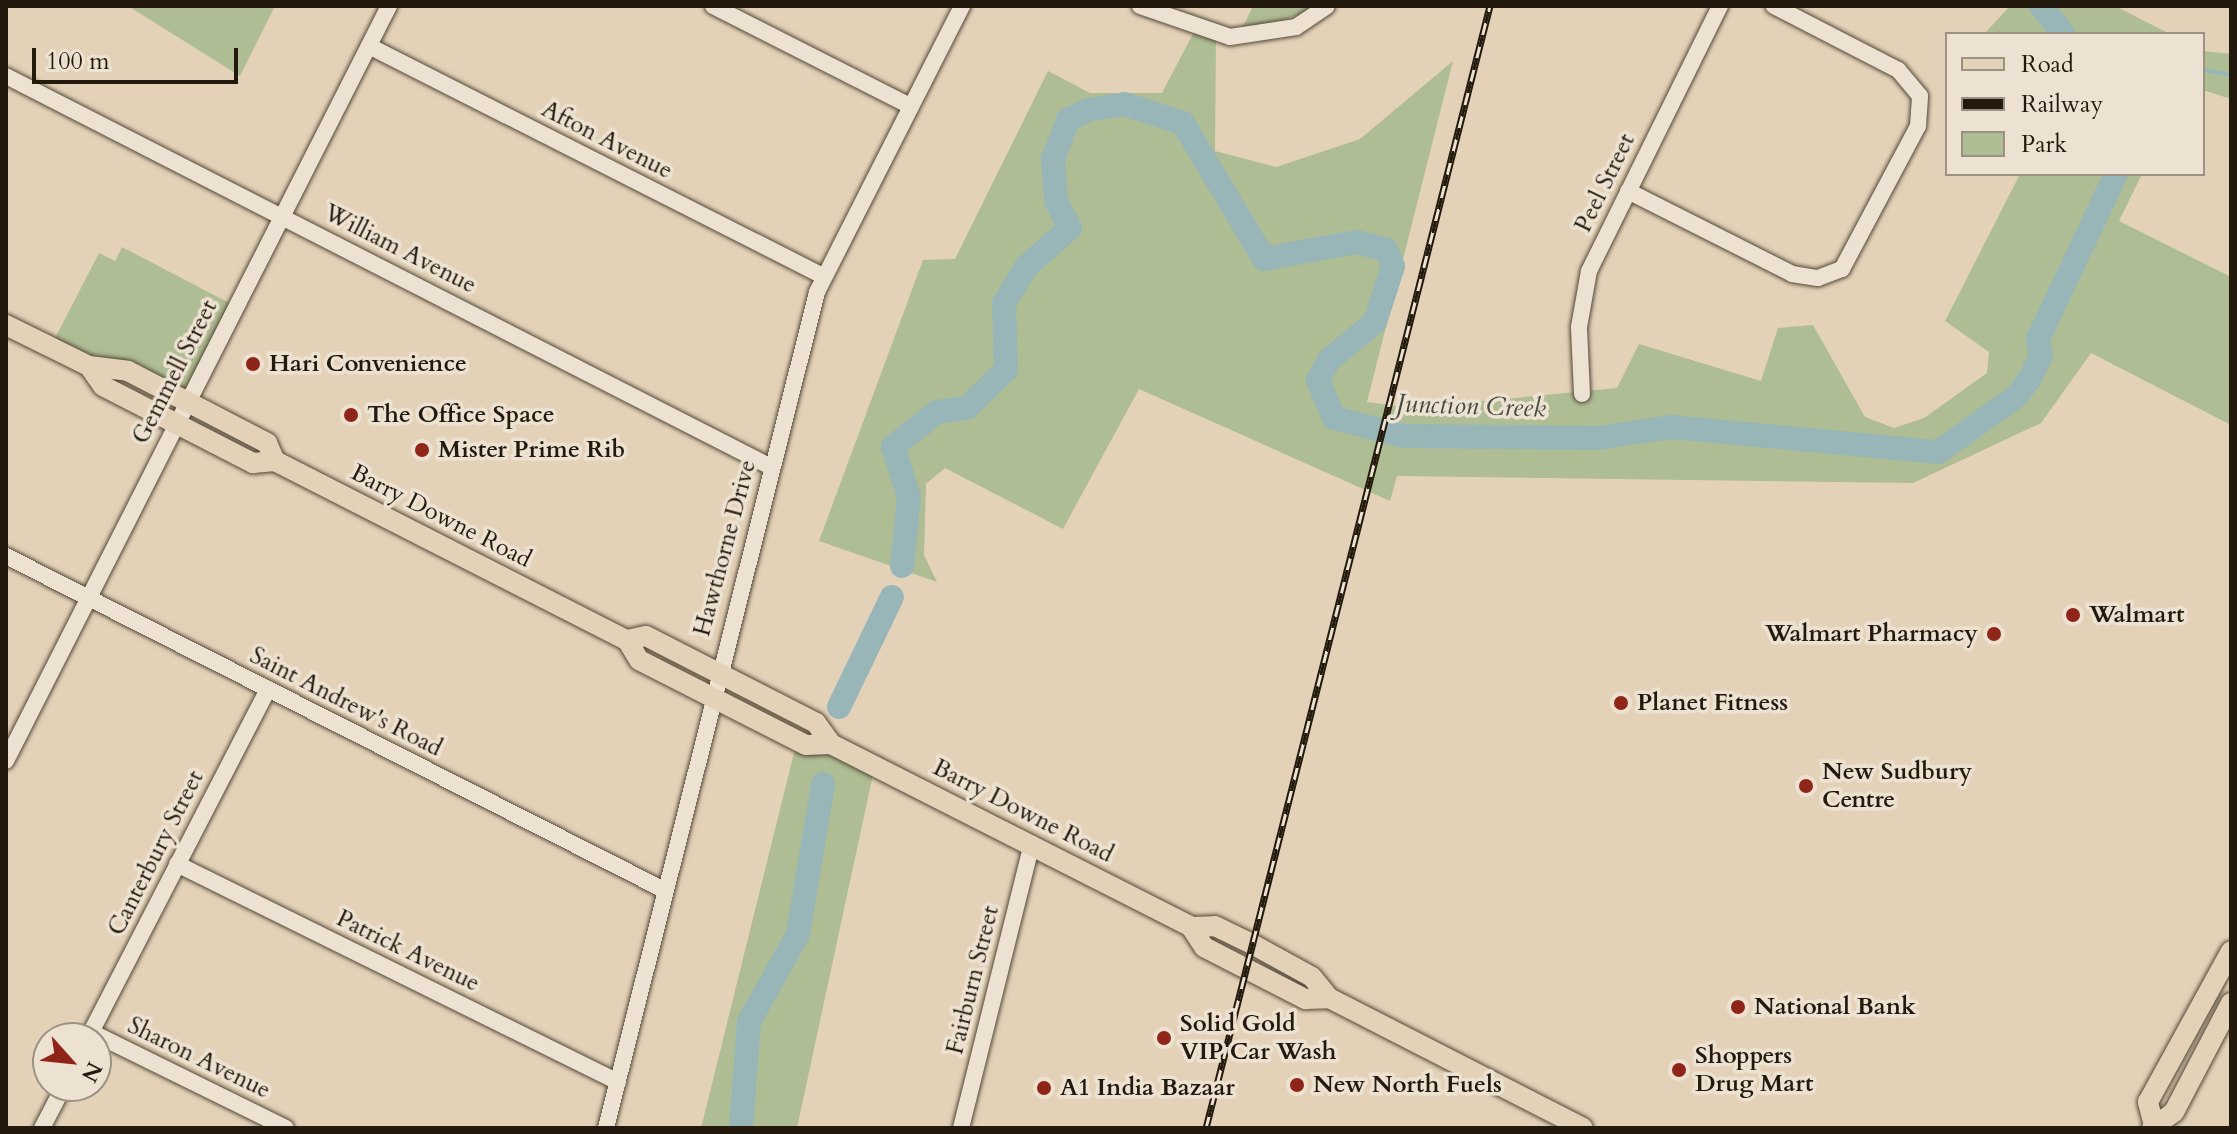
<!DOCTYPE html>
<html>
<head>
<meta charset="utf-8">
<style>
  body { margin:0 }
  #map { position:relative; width:2237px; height:1134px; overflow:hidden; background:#e4d2b8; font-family:Cardo,serif }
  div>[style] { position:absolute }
  .green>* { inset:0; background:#aebd93 }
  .stream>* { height:4px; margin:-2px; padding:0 2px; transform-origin:2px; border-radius:2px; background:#98b6b7 }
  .river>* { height:24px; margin:-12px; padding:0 12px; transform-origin:12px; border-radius:12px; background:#98b6b7 }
  .roads { filter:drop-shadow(0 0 2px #534838) drop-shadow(0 0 2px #534838) }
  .minor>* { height:16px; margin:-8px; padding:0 8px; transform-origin:8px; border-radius:8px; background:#ede2d1 }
  .major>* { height:20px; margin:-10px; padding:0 10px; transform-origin:10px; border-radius:10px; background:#e4d2b8 }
  .rail>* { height:7px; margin-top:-3.5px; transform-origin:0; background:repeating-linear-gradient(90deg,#ede2d1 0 12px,#231a0d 0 24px); box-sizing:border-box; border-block:2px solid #231a0d }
  .dots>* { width:22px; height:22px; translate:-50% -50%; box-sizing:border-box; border:4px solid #ede2d1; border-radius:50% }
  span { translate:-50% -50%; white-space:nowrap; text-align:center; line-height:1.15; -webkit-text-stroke:7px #ede2d1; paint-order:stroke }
  .street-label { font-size:24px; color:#231a0d }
  .poi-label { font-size:24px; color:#231a0d; font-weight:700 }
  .left { translate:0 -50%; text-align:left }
  .right { translate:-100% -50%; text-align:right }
  .water-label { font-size:26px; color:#464940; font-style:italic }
  .frame { position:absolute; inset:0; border:8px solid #231a0d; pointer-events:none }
  .legend { position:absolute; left:1945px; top:32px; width:260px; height:144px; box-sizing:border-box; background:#ede2d1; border:2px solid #9c9283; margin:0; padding:10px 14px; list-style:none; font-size:24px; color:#231a0d }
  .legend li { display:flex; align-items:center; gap:16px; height:40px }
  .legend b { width:40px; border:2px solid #9c9283 }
  .north { position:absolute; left:32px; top:1022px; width:80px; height:80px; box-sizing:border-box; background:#ede2d1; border:2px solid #9c9283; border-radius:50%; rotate:117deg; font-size:22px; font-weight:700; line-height:32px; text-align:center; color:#231a0d }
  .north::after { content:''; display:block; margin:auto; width:28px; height:36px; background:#8f2418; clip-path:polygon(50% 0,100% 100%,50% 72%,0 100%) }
  .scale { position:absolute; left:32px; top:48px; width:206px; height:36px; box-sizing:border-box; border:4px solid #231a0d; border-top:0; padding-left:10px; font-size:24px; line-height:28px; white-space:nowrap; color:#231a0d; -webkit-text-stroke:6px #ede2d1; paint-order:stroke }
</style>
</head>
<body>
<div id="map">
  <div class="green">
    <i style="clip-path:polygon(128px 6px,275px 6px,240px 76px)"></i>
    <i style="clip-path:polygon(1253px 6px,1324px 6px,1239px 35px)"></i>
    <i style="clip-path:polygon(2010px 6px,2115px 6px,2170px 34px,1984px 34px)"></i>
    <i style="clip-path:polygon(1196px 28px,1216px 33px,1215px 151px,1276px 167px,1360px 139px,1453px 61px,1367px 402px,1412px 408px,1617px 388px,1639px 344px,1761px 381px,1778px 328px,1813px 325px,1865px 417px,1894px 428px,1924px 418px,1987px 373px,1989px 352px,1945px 321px,2020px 174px,2142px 174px,2119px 221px,2231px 277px,2231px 425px,2091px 353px,2041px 423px,1913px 483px,1397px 476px,1390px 501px,1139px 389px,1063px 529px,945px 468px,926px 484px,924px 555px,937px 582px,819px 541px,923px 260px,955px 259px,1048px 71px,1090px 93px,1162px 93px)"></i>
    <i style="clip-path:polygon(2203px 51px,2231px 54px,2231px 99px,2203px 90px)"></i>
    <i style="clip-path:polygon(122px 247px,235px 306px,187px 400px,51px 346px,99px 253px,115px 261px)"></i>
    <i style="clip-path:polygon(797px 741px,875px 765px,797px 1128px,701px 1128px)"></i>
  </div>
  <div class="stream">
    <i style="left:2203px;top:70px;width:28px;rotate:10deg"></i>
  </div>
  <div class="river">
    <i style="left:2041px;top:6px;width:36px;rotate:51deg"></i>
    <i style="left:902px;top:566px;width:69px;rotate:-84.2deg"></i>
    <i style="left:909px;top:497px;width:52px;rotate:-107.7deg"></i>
    <i style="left:893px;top:447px;width:56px;rotate:-38.5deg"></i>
    <i style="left:937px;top:412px;width:30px;rotate:-8deg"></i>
    <i style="left:967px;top:408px;width:54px;rotate:-44.3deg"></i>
    <i style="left:1006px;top:370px;width:66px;rotate:-91.7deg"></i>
    <i style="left:1004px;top:304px;width:43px;rotate:-59.3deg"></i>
    <i style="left:1026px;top:267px;width:59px;rotate:-41.6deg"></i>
    <i style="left:1070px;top:228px;width:31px;rotate:-117deg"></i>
    <i style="left:1056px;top:200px;width:41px;rotate:-94.2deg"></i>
    <i style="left:1053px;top:159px;width:42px;rotate:-69deg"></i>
    <i style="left:1068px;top:120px;width:22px;rotate:-27deg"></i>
    <i style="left:1088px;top:110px;width:36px;rotate:-9deg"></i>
    <i style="left:1124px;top:104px;width:62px;rotate:17.9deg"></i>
    <i style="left:1183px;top:123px;width:158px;rotate:59.2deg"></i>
    <i style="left:1264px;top:259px;width:95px;rotate:-10.4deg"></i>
    <i style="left:1357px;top:242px;width:30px;rotate:15deg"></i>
    <i style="left:1386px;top:250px;width:17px;rotate:66deg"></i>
    <i style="left:1393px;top:266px;width:59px;rotate:107.8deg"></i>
    <i style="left:1375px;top:322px;width:60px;rotate:140.4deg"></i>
    <i style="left:1329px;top:360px;width:23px;rotate:119deg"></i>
    <i style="left:1318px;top:380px;width:41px;rotate:67.2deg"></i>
    <i style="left:1334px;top:418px;width:72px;rotate:14.4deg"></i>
    <i style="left:1404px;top:436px;width:194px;rotate:0.6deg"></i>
    <i style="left:1598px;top:438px;width:75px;rotate:-8.5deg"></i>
    <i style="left:1672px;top:427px;width:267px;rotate:5.4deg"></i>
    <i style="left:1938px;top:452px;width:97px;rotate:-35.3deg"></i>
    <i style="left:2017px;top:396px;width:22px;rotate:-54deg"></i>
    <i style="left:2030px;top:378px;width:25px;rotate:-64deg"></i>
    <i style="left:2041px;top:355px;width:16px;rotate:-101deg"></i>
    <i style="left:2038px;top:339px;width:183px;rotate:-64.7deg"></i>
    <i style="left:839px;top:707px;width:122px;rotate:-64.3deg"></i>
    <i style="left:741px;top:1128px;width:106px;rotate:-85.7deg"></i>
    <i style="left:749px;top:1022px;width:101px;rotate:-60.9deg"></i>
    <i style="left:798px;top:934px;width:152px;rotate:-80.5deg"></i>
  </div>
  <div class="roads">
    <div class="minor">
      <i style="left:713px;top:6px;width:221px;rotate:26.9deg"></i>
      <i style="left:1140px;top:6px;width:95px;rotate:19deg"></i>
      <i style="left:1230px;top:37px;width:67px;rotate:-8.6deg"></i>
      <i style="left:1296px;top:27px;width:37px;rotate:-34deg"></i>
      <i style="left:369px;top:46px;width:509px;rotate:26.87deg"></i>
      <i style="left:6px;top:76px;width:859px;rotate:27.07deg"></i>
      <i style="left:1628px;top:191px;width:184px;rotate:26.8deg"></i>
      <i style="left:1792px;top:274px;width:26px;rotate:9deg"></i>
      <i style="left:1818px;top:278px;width:26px;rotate:-21deg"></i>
      <i style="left:1842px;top:269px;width:162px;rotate:-62deg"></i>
      <i style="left:1918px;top:126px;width:30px;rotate:-86deg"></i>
      <i style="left:1920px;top:96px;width:34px;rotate:-130deg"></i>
      <i style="left:1898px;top:70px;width:140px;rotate:-152.7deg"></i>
      <i style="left:1582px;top:394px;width:67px;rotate:-92.6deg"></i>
      <i style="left:1579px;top:327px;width:57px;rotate:-79.9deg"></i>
      <i style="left:1589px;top:271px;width:296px;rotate:-63.7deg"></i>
      <i style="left:6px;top:556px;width:738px;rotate:26.91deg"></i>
      <i style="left:6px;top:761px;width:847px;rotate:-63.1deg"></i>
      <i style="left:177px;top:864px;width:492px;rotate:26.3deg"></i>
      <i style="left:91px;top:1032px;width:217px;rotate:26.2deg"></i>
      <i style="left:88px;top:1038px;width:393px;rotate:-62.7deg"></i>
      <i style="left:42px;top:1128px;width:47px;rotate:-62.4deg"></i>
      <i style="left:606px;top:1128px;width:862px;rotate:-75.83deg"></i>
      <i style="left:817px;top:292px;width:321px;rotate:-63.1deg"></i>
      <i style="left:961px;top:1128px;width:293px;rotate:-76deg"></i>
    </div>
    <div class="major">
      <i style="left:6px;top:325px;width:93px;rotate:26.3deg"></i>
      <i style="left:89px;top:366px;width:24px;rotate:55deg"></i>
      <i style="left:103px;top:386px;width:169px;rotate:27.2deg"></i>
      <i style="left:253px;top:463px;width:22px;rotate:-5deg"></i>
      <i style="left:275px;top:461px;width:395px;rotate:27deg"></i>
      <i style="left:627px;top:640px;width:23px;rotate:59deg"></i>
      <i style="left:639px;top:660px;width:187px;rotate:27deg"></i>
      <i style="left:806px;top:745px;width:25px;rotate:-2deg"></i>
      <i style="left:89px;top:366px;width:39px;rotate:7deg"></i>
      <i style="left:128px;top:371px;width:157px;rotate:27.4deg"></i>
      <i style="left:267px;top:443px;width:20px;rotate:66deg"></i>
      <i style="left:627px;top:640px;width:19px;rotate:-12deg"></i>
      <i style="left:646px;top:636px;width:191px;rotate:27.1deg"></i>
      <i style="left:816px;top:723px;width:26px;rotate:54deg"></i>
      <i style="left:831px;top:744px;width:404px;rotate:26.9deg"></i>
      <i style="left:1191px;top:927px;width:24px;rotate:57deg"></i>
      <i style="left:1204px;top:947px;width:114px;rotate:27.2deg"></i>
      <i style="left:1305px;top:999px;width:24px;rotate:-2deg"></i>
      <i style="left:1191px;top:927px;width:24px;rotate:-2deg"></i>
      <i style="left:1215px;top:926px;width:41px;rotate:25.9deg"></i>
      <i style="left:1252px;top:944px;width:68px;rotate:28.8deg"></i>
      <i style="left:1312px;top:977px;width:27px;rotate:51deg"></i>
      <i style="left:1329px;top:998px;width:285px;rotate:27.1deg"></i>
      <i style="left:2154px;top:1125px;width:24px;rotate:-105deg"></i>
      <i style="left:2148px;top:1102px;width:172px;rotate:-61.2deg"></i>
      <i style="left:2152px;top:1128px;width:27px;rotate:-36deg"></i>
      <i style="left:2174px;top:1112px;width:123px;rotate:-62.4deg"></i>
    </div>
  </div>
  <div class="rail">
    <i style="left:1206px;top:1128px;width:1157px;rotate:-75.8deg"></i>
  </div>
  <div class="dots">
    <i style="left:253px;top:364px;background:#8f2418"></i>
    <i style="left:351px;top:415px;background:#8f2418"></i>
    <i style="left:422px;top:450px;background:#8f2418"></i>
    <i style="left:2073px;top:615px;background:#8f2418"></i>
    <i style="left:1994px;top:634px;background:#8f2418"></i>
    <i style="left:1621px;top:703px;background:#8f2418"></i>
    <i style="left:1806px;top:786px;background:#8f2418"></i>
    <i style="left:1738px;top:1007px;background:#8f2418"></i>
    <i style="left:1164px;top:1038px;background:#8f2418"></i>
    <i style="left:1679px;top:1070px;background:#8f2418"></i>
    <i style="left:1297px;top:1085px;background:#8f2418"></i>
    <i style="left:1044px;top:1088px;background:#8f2418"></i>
  </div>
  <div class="street-label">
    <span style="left:607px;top:140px;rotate:27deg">Afton Avenue</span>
    <span style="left:1605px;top:183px;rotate:-64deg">Peel Street</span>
    <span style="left:400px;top:249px;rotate:27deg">William Avenue</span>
    <span style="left:175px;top:372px;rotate:-63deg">Gemmell Street</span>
    <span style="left:441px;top:516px;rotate:27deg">Barry Downe Road</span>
    <span style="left:725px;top:548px;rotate:-75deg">Hawthorne Drive</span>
    <span style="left:346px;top:702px;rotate:27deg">Saint Andrew's Road</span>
    <span style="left:1023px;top:811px;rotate:27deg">Barry Downe Road</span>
    <span style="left:156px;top:853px;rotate:-63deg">Canterbury Street</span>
    <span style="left:408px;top:951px;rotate:26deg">Patrick Avenue</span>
    <span style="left:973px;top:980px;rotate:-76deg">Fairburn Street</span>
    <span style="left:199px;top:1058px;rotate:26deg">Sharon Avenue</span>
  </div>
  <div class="poi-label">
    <span class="left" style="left:269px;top:364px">Hari Convenience</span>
    <span class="left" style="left:367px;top:415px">The Office Space</span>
    <span class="left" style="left:438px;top:450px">Mister Prime Rib</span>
    <span class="left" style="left:2089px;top:615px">Walmart</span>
    <span class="right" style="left:1978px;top:634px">Walmart Pharmacy</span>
    <span class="left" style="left:1637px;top:703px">Planet Fitness</span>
    <span class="left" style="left:1822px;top:786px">New Sudbury<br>Centre</span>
    <span class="left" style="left:1754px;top:1007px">National Bank</span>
    <span class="left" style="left:1180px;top:1038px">Solid Gold<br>VIP Car Wash</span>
    <span class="left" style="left:1695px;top:1070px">Shoppers<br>Drug Mart</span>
    <span class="left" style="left:1313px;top:1085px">New North Fuels</span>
    <span class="left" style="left:1060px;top:1088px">A1 India Bazaar</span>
  </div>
  <div class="water-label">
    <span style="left:1471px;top:406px;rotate:2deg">Junction Creek</span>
  </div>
  <div class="frame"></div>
  <ul class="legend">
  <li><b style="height:10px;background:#e4d2b8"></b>Road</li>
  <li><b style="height:10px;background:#231a0d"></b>Railway</li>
  <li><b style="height:22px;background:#aebd93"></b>Park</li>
  </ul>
  <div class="north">N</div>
  <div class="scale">100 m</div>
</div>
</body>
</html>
